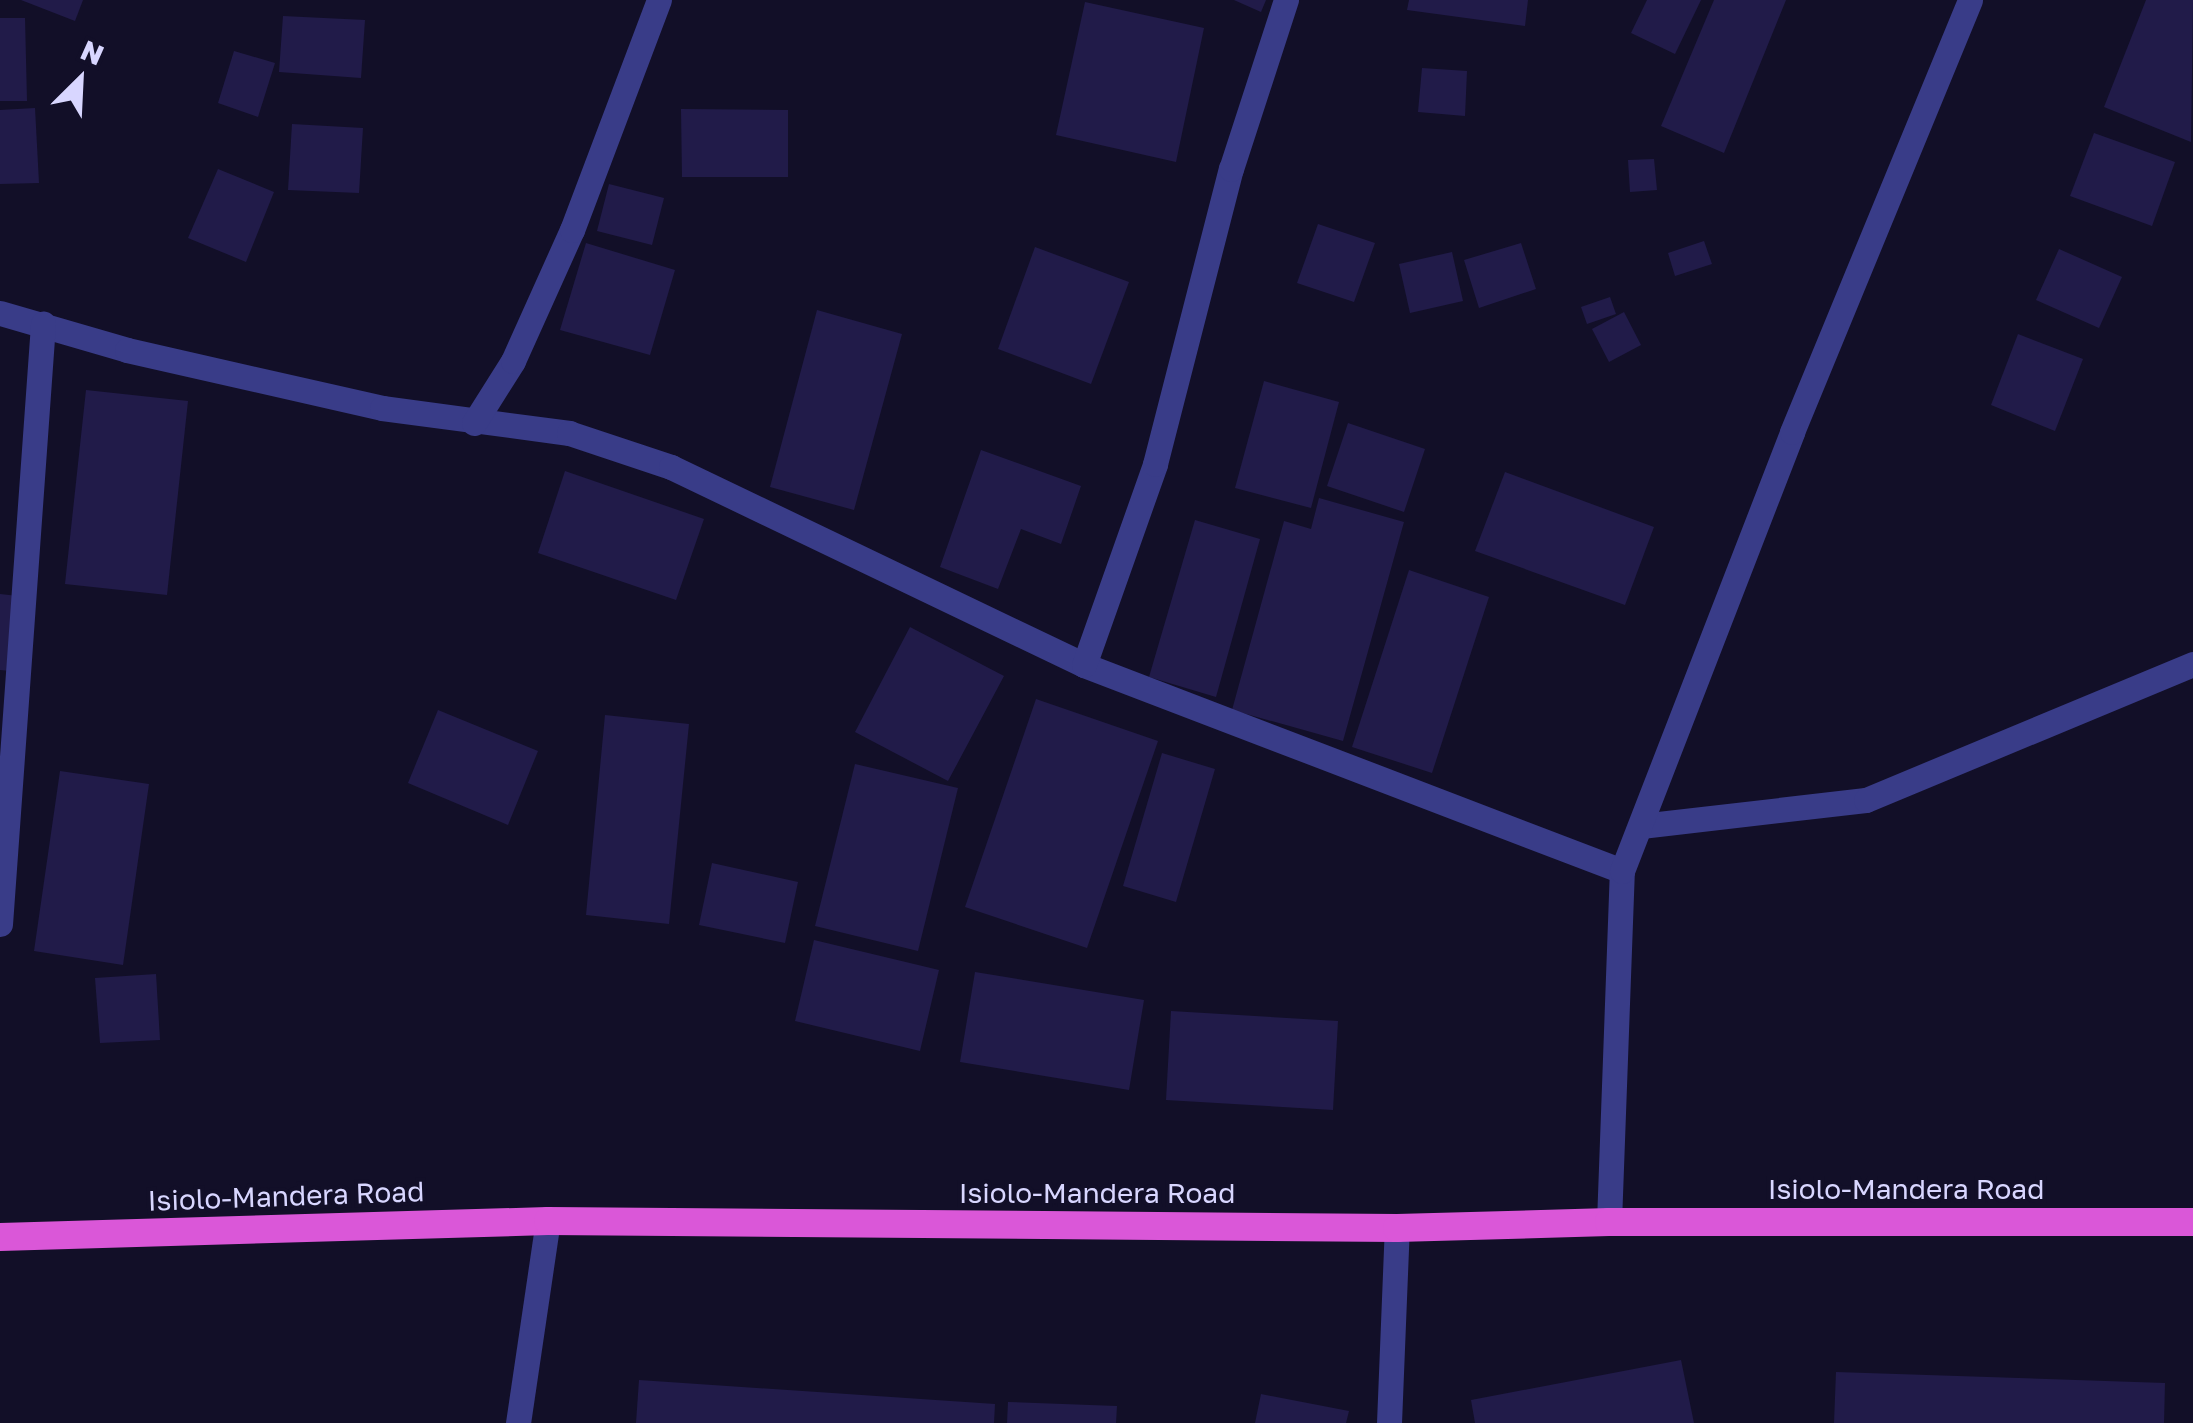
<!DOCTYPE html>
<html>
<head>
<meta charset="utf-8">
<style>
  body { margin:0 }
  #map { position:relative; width:2193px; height:1423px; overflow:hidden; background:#120f28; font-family:"Golos Text",sans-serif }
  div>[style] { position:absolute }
  .building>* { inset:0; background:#211b49 }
  .minor>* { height:25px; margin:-12.5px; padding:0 12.5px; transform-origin:12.5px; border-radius:12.5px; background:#393c88 }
  .trunk>* { height:28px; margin:-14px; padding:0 14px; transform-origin:14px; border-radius:14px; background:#da57d8 }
  span { translate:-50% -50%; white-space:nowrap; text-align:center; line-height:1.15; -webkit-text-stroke:8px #120f28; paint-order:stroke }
  .street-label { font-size:28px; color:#d8d6ff }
  .north { position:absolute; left:30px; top:30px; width:100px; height:100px; -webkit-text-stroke:8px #120f28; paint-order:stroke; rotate:24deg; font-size:28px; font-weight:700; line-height:40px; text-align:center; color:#d8d6ff }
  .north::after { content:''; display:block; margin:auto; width:35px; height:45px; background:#d8d6ff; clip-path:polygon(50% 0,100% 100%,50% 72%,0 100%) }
</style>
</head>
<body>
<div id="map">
  <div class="building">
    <i style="clip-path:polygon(21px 0,83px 0,75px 21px)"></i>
    <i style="clip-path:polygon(1234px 0,1266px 0,1261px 12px)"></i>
    <i style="clip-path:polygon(1409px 0,1528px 0,1525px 26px,1407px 10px)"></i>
    <i style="clip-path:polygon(1647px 0,1701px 0,1675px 54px,1631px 33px)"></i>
    <i style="clip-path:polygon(1714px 0,1786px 0,1724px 153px,1661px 126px)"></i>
    <i style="clip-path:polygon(2146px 0,2193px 0,2191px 142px,2104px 107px)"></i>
    <i style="clip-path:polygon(1085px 2px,1204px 28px,1176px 162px,1056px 135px)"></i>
    <i style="clip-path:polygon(283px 16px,365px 20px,361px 78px,279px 72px)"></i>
    <i style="clip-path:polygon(0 18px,25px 18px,27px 101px,0 101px)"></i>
    <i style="clip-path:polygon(234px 51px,275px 63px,258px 117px,218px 103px)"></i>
    <i style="clip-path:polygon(1422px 68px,1467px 71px,1465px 116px,1418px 112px)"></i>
    <i style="clip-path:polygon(35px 108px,39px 183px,0 184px,0 110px)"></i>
    <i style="clip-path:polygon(681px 109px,788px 110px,788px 177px,682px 177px)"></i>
    <i style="clip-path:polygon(292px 124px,363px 128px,359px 193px,288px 190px)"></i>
    <i style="clip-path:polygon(2094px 133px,2175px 162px,2152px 226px,2070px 196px)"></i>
    <i style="clip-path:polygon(1654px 159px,1657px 190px,1630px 192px,1628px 160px)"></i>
    <i style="clip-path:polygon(218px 169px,274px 192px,246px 262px,188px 238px)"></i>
    <i style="clip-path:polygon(609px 184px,664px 198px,652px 245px,597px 231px)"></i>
    <i style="clip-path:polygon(1318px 224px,1375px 243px,1354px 302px,1297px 283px)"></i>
    <i style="clip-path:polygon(1704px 241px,1712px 264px,1675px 276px,1668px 253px)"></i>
    <i style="clip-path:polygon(586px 243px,675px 270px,650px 355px,560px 330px)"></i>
    <i style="clip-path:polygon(1521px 243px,1536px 289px,1479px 308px,1464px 260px)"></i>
    <i style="clip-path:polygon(1035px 247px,1129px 282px,1091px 384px,998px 349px)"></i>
    <i style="clip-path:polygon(2059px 249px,2122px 277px,2099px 328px,2036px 300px)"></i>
    <i style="clip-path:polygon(1452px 252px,1463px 301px,1410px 313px,1399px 264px)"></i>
    <i style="clip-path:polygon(1610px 297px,1616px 314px,1587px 324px,1581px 307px)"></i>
    <i style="clip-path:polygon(817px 310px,902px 334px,854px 510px,770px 487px)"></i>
    <i style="clip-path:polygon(1624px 312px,1641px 345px,1609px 362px,1592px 329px)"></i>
    <i style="clip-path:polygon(2018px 334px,2083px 359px,2055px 431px,1991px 405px)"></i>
    <i style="clip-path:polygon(1264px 381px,1339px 402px,1311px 508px,1235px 488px)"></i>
    <i style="clip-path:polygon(86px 390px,188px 401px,167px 595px,65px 584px)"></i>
    <i style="clip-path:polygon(1348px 423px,1425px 449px,1404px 512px,1327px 486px)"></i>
    <i style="clip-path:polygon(981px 450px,1081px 486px,1061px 544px,1021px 529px,998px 589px,940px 567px)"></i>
    <i style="clip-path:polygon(565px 471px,704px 519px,676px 600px,538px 553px)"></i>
    <i style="clip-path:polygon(1505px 472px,1654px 527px,1625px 605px,1475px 551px)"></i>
    <i style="clip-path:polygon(1319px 498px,1404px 522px,1343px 741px,1232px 710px,1284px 521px,1311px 529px)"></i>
    <i style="clip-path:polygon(1195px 520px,1260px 539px,1216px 697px,1149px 677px)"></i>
    <i style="clip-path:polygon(1409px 570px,1489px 597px,1432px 773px,1352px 747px)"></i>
    <i style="clip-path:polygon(0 594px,18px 596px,11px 671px,0 670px)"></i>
    <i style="clip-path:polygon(910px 627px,1004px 676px,948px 781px,855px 732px)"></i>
    <i style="clip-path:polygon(1036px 699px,1158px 741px,1087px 948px,965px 907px)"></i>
    <i style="clip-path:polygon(438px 710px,538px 751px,508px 825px,408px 783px)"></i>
    <i style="clip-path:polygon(605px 715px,689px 724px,669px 924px,586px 915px)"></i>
    <i style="clip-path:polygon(1162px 753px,1215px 769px,1176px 902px,1123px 886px)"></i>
    <i style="clip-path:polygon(855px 764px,958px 788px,918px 951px,815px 926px)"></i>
    <i style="clip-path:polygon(60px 771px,149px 784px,123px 965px,34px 951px)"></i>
    <i style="clip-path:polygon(712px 863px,798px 882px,785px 943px,699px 925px)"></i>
    <i style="clip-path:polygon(814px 940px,939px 970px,920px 1051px,795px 1021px)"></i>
    <i style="clip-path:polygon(975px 972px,1144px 1000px,1129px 1090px,960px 1062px)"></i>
    <i style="clip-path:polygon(156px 974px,160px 1040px,100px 1043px,95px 978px)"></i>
    <i style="clip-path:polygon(1171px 1011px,1338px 1021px,1333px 1110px,1166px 1100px)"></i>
    <i style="clip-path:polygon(1681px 1360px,1694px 1423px,1475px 1423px,1471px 1400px)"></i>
    <i style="clip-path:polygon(1836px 1372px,2165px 1383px,2164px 1423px,1834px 1423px)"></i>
    <i style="clip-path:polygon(639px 1380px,995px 1404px,994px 1423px,636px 1423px)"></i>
    <i style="clip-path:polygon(1261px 1394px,1349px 1411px,1346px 1423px,1255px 1423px)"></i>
    <i style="clip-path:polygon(1008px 1402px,1117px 1406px,1116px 1423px,1007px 1423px)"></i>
  </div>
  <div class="minor">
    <i style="left:0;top:313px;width:132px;rotate:16.2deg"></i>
    <i style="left:127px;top:350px;width:262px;rotate:12.8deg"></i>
    <i style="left:382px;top:408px;width:189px;rotate:7.6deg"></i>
    <i style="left:569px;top:433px;width:108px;rotate:18.4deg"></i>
    <i style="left:671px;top:467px;width:458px;rotate:25.6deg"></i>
    <i style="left:1084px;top:665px;width:576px;rotate:20.95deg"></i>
    <i style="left:474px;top:423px;width:73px;rotate:-57.8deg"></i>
    <i style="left:513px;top:361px;width:144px;rotate:-65.8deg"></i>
    <i style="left:572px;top:230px;width:246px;rotate:-69.3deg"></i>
    <i style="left:1084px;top:665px;width:213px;rotate:-70.5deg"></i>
    <i style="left:1155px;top:464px;width:305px;rotate:-75.6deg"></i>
    <i style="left:1231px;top:169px;width:178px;rotate:-72deg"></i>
    <i style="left:1641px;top:826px;width:226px;rotate:-6.6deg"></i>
    <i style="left:1866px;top:800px;width:354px;rotate:-22.6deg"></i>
    <i style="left:0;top:924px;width:602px;rotate:-85.9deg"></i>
    <i style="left:1609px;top:1222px;width:351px;rotate:-87.9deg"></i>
    <i style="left:1622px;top:871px;width:471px;rotate:-68.8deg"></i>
    <i style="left:1792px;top:432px;width:467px;rotate:-67.6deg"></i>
    <i style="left:518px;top:1423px;width:204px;rotate:-81.6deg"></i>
    <i style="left:1389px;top:1423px;width:195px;rotate:-87.7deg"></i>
  </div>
  <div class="trunk">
    <i style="left:0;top:1237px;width:548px;rotate:-1.67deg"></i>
    <i style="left:548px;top:1221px;width:849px;rotate:0.47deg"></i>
    <i style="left:1397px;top:1228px;width:212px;rotate:-1.6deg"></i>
    <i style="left:1609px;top:1222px;width:584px"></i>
  </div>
  <div class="street-label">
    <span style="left:1906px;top:1189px">Isiolo-Mandera Road</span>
    <span style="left:1097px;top:1193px">Isiolo-Mandera Road</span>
    <span style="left:286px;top:1196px;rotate:-2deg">Isiolo-Mandera Road</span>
  </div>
  <div class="north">N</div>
</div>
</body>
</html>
